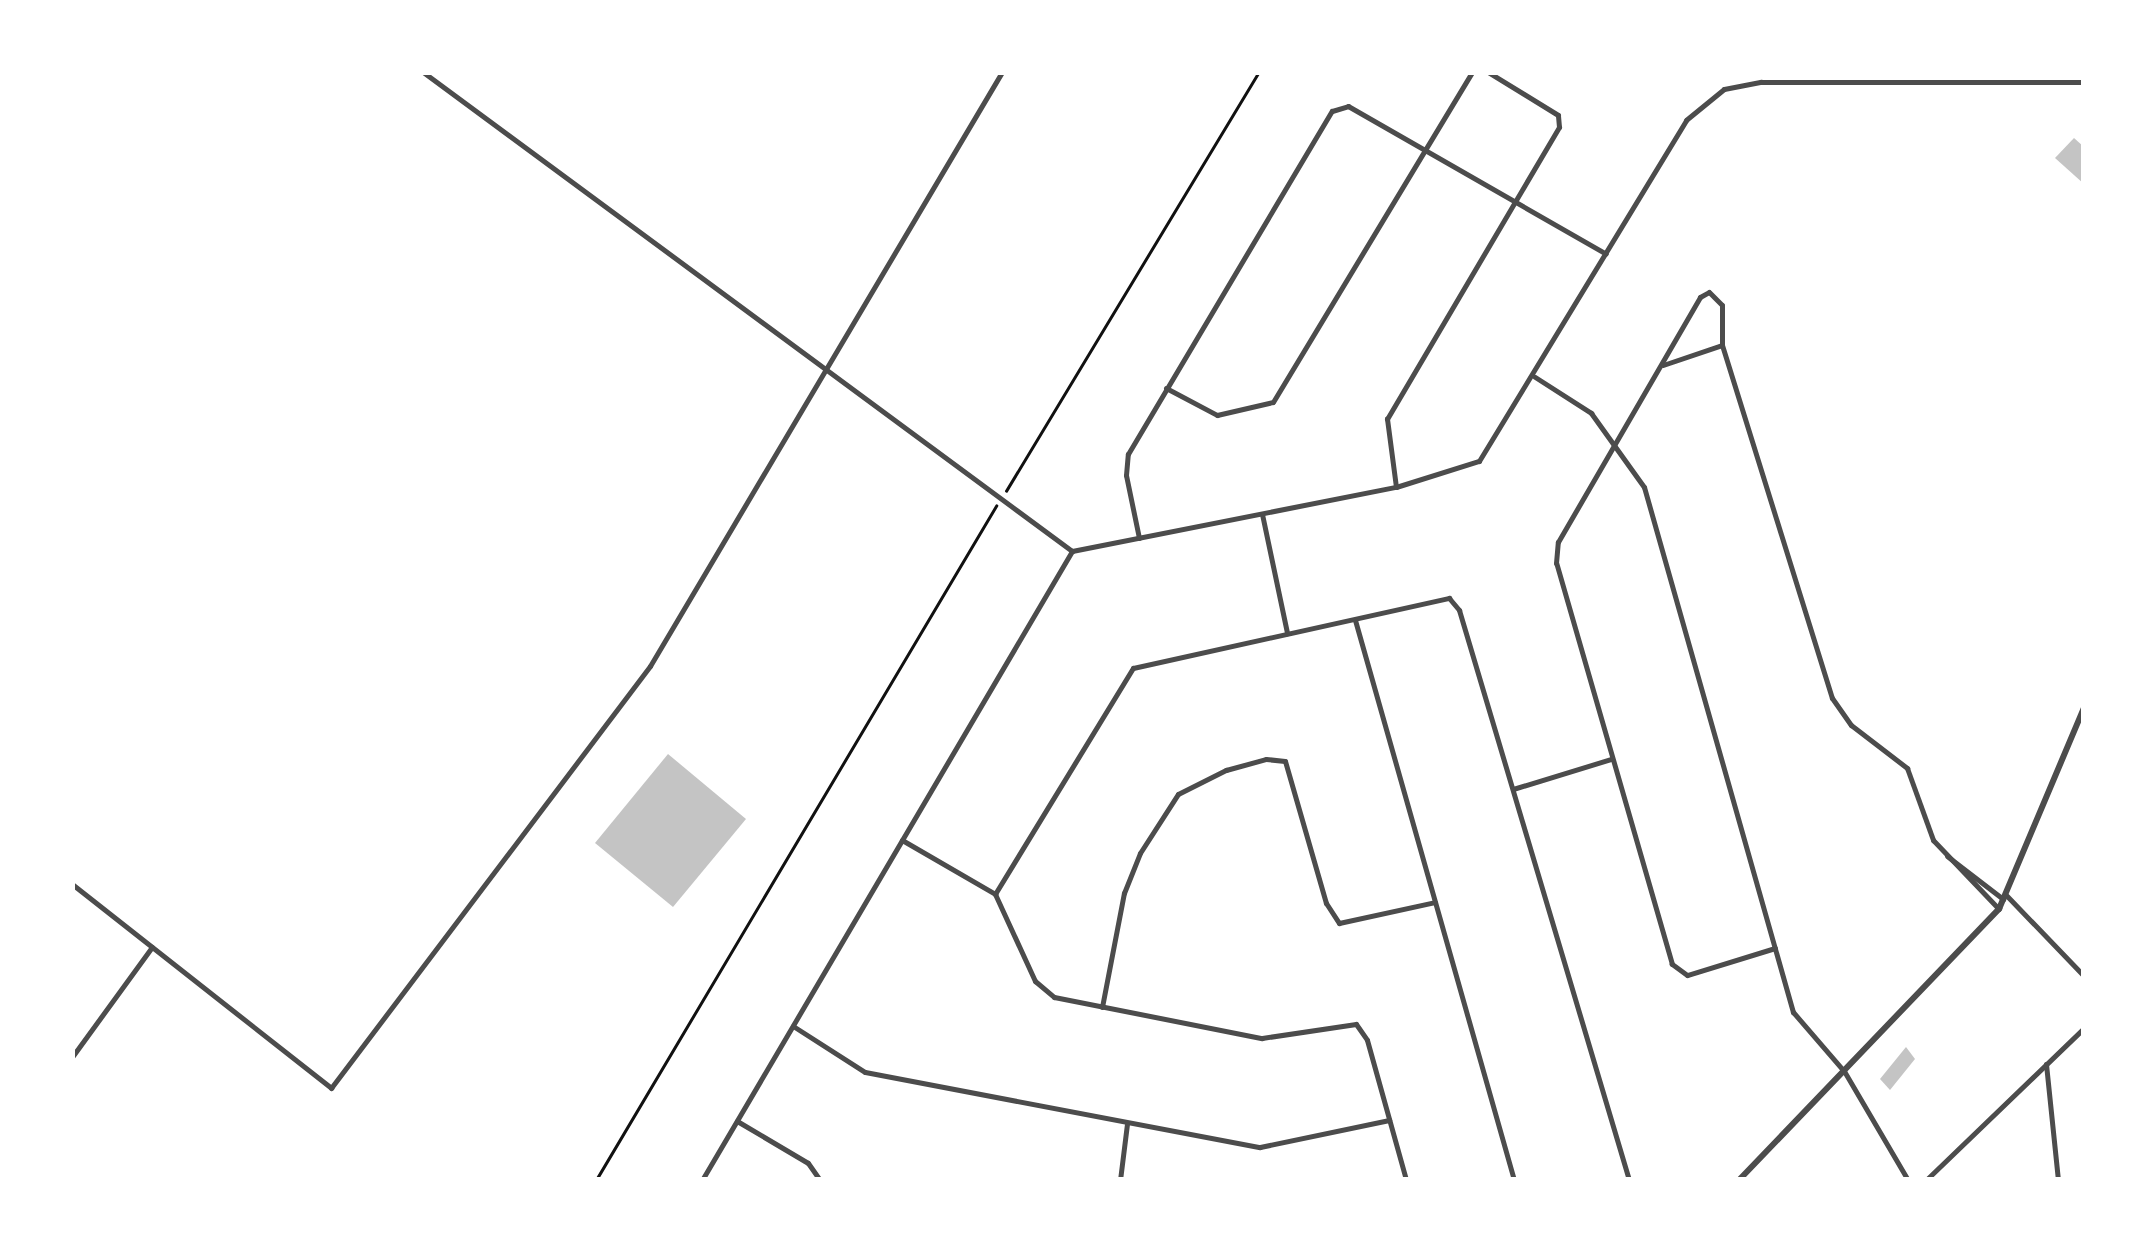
<!DOCTYPE html>
<html>
<head>
<meta charset="utf-8">
<style>
  body { margin:0 }
  #map { position:relative; width:2156px; height:1252px; overflow:hidden; background:#fff; font-family:Karla,sans-serif }
  div>[style] { position:absolute }
  .building>* { inset:0; background:#c4c4c4 }
  .path>* { height:2.5px; margin:-1.25px; padding:0 1.25px; transform-origin:1.25px; border-radius:1.25px; background:#111 }
  .minor>* { height:5px; margin:-2.5px; padding:0 2.5px; transform-origin:2.5px; border-radius:2.5px; background:#4c4c4c }
  .tertiary>* { height:6px; margin:-3px; padding:0 3px; transform-origin:3px; border-radius:3px; background:#4c4c4c }
  span { translate:-50% -50%; white-space:nowrap; text-align:center; line-height:1.15; -webkit-text-stroke:10px #fff; paint-order:stroke }
  .frame { position:absolute; inset:0; border:75px solid #fff; pointer-events:none }
</style>
</head>
<body>
<div id="map">
  <div class="building">
    <i style="clip-path:polygon(2074px 138px,2084px 147px,2084px 184px,2055px 158px)"></i>
    <i style="clip-path:polygon(668px 754px,746px 819px,673px 907px,595px 843px)"></i>
    <i style="clip-path:polygon(1906px 1047px,1915px 1059px,1890px 1090px,1880px 1079px)"></i>
  </div>
  <div class="path">
    <i style="left:1006px;top:491px;width:489px;rotate:-58.9deg"></i>
    <i style="left:596px;top:1180px;width:784px;rotate:-59.31deg"></i>
  </div>
  <div class="minor">
    <i style="left:423px;top:72px;width:807px;rotate:36.43deg"></i>
    <i style="left:1072px;top:551px;width:330px;rotate:-11.2deg"></i>
    <i style="left:1396px;top:487px;width:87px;rotate:-17.4deg"></i>
    <i style="left:1479px;top:461px;width:399px;rotate:-58.7deg"></i>
    <i style="left:1686px;top:120px;width:49px;rotate:-39.2deg"></i>
    <i style="left:1724px;top:89px;width:38px;rotate:-11deg"></i>
    <i style="left:1761px;top:82px;width:323px"></i>
    <i style="left:1663px;top:365px;width:62px;rotate:-18.7deg"></i>
    <i style="left:1535px;top:377px;width:67px;rotate:32.7deg"></i>
    <i style="left:1591px;top:413px;width:91px;rotate:54.4deg"></i>
    <i style="left:1644px;top:487px;width:546px;rotate:74.16deg"></i>
    <i style="left:1793px;top:1012px;width:78px;rotate:49.2deg"></i>
    <i style="left:1844px;top:1071px;width:126px;rotate:59.6deg"></i>
    <i style="left:1166px;top:388px;width:58px;rotate:27.9deg"></i>
    <i style="left:1217px;top:415px;width:57px;rotate:-13.1deg"></i>
    <i style="left:1273px;top:402px;width:385px;rotate:-58.9deg"></i>
    <i style="left:1396px;top:487px;width:69px;rotate:-97.5deg"></i>
    <i style="left:1387px;top:419px;width:339px;rotate:-59.5deg"></i>
    <i style="left:1559px;top:127px;width:12px;rotate:-95deg"></i>
    <i style="left:1558px;top:115px;width:82px;rotate:-148.4deg"></i>
    <i style="left:1262px;top:514px;width:122px;rotate:78.1deg"></i>
    <i style="left:1139px;top:538px;width:64px;rotate:-101.7deg"></i>
    <i style="left:1126px;top:475px;width:21px;rotate:-85deg"></i>
    <i style="left:1128px;top:454px;width:399px;rotate:-59.3deg"></i>
    <i style="left:1332px;top:111px;width:17px;rotate:-17deg"></i>
    <i style="left:1348px;top:106px;width:297px;rotate:29.8deg"></i>
    <i style="left:1355px;top:620px;width:582px;rotate:74.15deg"></i>
    <i style="left:1513px;top:789px;width:102px;rotate:-17deg"></i>
    <i style="left:902px;top:840px;width:108px;rotate:30.1deg"></i>
    <i style="left:995px;top:894px;width:96px;rotate:65.3deg"></i>
    <i style="left:1035px;top:981px;width:25px;rotate:40deg"></i>
    <i style="left:1054px;top:997px;width:212px;rotate:11.2deg"></i>
    <i style="left:1262px;top:1038px;width:95px;rotate:-8.5deg"></i>
    <i style="left:1356px;top:1024px;width:19px;rotate:55deg"></i>
    <i style="left:1367px;top:1040px;width:145px;rotate:74.4deg"></i>
    <i style="left:1947px;top:856px;width:71px;rotate:37.5deg"></i>
    <i style="left:72px;top:884px;width:330px;rotate:38.2deg"></i>
    <i style="left:331px;top:1088px;width:529px;rotate:-52.91deg"></i>
    <i style="left:650px;top:666px;width:690px;rotate:-59.35deg"></i>
    <i style="left:995px;top:894px;width:265px;rotate:-58.6deg"></i>
    <i style="left:1133px;top:668px;width:324px;rotate:-12.5deg"></i>
    <i style="left:1449px;top:598px;width:16px;rotate:50deg"></i>
    <i style="left:1459px;top:610px;width:595px;rotate:73.39deg"></i>
    <i style="left:2007px;top:896px;width:111px;rotate:46.1deg"></i>
    <i style="left:1775px;top:948px;width:92px;rotate:162.9deg"></i>
    <i style="left:1687px;top:975px;width:19px;rotate:-144deg"></i>
    <i style="left:1672px;top:964px;width:417px;rotate:-106.1deg"></i>
    <i style="left:1556px;top:563px;width:21px;rotate:-85deg"></i>
    <i style="left:1558px;top:542px;width:283px;rotate:-59.9deg"></i>
    <i style="left:1700px;top:297px;width:10px;rotate:-29deg"></i>
    <i style="left:1709px;top:292px;width:18px;rotate:45deg"></i>
    <i style="left:1722px;top:305px;width:40px;rotate:90deg"></i>
    <i style="left:1722px;top:345px;width:370px;rotate:72.7deg"></i>
    <i style="left:1832px;top:698px;width:33px;rotate:55deg"></i>
    <i style="left:1851px;top:725px;width:71px;rotate:37.5deg"></i>
    <i style="left:1907px;top:768px;width:77px;rotate:70.1deg"></i>
    <i style="left:1933px;top:840px;width:95px;rotate:46.3deg"></i>
    <i style="left:1102px;top:1007px;width:116px;rotate:-79.1deg"></i>
    <i style="left:1124px;top:893px;width:43px;rotate:-68.2deg"></i>
    <i style="left:1140px;top:853px;width:70px;rotate:-57.2deg"></i>
    <i style="left:1178px;top:794px;width:54px;rotate:-26.6deg"></i>
    <i style="left:1226px;top:770px;width:41px;rotate:-15.4deg"></i>
    <i style="left:1266px;top:759px;width:19px;rotate:6deg"></i>
    <i style="left:1285px;top:761px;width:148px;rotate:73.9deg"></i>
    <i style="left:1326px;top:903px;width:24px;rotate:57deg"></i>
    <i style="left:1339px;top:923px;width:98px;rotate:-12.3deg"></i>
    <i style="left:793px;top:1026px;width:85px;rotate:32.6deg"></i>
    <i style="left:865px;top:1072px;width:402px;rotate:10.8deg"></i>
    <i style="left:1260px;top:1147px;width:132px;rotate:-11.8deg"></i>
    <i style="left:72px;top:1057px;width:136px;rotate:-54deg"></i>
    <i style="left:2046px;top:1064px;width:117px;rotate:84.1deg"></i>
    <i style="left:737px;top:1121px;width:82px;rotate:30.6deg"></i>
    <i style="left:808px;top:1163px;width:21px;rotate:55deg"></i>
    <i style="left:702px;top:1180px;width:730px;rotate:-59.53deg"></i>
    <i style="left:1120px;top:1180px;width:56px;rotate:-82.9deg"></i>
    <i style="left:1926px;top:1180px;width:219px;rotate:-43.9deg"></i>
  </div>
  <div class="tertiary">
    <i style="left:1739px;top:1180px;width:376px;rotate:-46.2deg"></i>
    <i style="left:1999px;top:909px;width:218px;rotate:-67.1deg"></i>
  </div>
  <div class="frame"></div>
</div>
</body>
</html>
